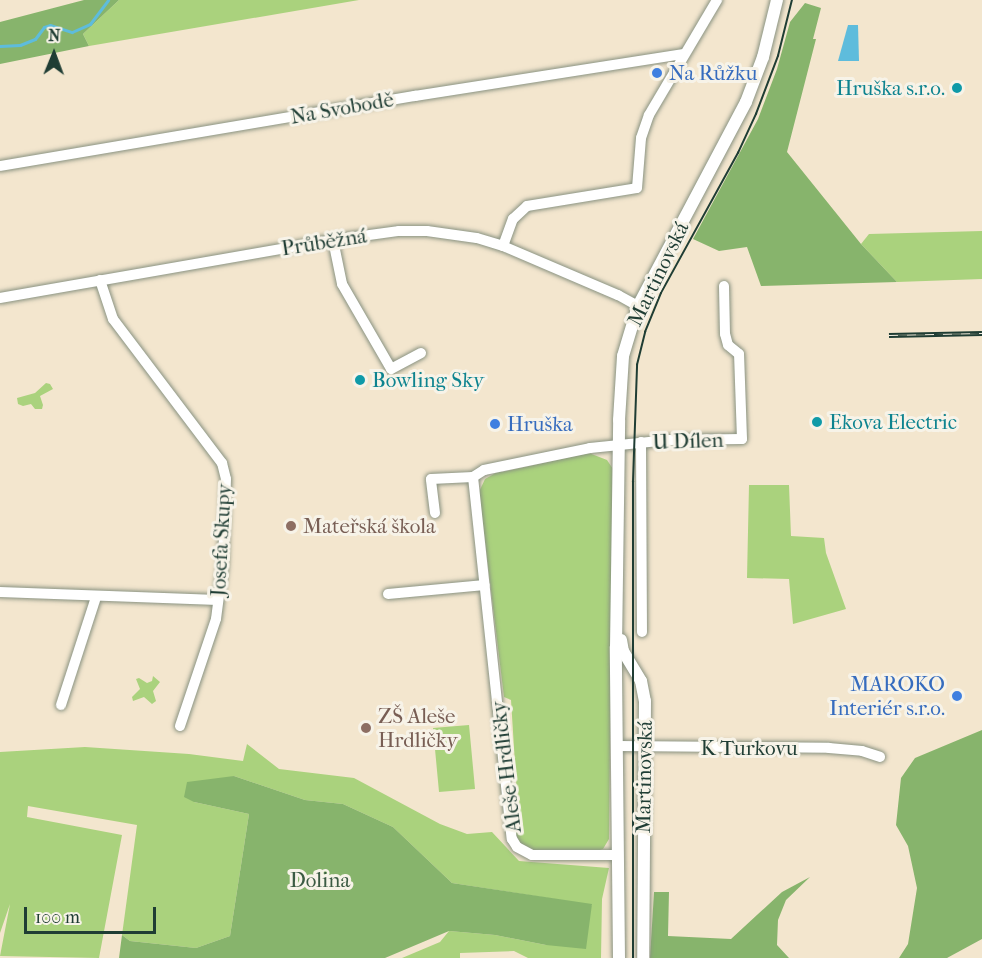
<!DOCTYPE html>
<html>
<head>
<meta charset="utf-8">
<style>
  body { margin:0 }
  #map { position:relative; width:982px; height:958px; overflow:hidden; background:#f3e6ce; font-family:"IM FELL French Canon",serif }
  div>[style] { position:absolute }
  .green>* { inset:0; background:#aad27d }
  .forest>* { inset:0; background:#87b46c }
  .water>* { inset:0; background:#5ebcdc }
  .stream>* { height:3px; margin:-1.5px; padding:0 1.5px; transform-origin:1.5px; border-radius:1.5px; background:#5ebcdc }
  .roads { filter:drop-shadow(0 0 2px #899281) drop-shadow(0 0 2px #899281) }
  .minor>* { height:10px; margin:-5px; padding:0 5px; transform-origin:5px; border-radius:5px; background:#fff }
  .tertiary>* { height:12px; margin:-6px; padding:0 6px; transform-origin:6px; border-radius:6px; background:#fff }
  .tram>* { height:1.5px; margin:-0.75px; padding:0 0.75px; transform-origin:0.75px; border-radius:0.75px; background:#1f3d34 }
  .rail>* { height:5px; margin-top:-2.5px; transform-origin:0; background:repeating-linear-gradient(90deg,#f7f3e8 0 9px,#1f3d34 0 18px); box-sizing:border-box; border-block:2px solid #1f3d34 }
  .dots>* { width:16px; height:16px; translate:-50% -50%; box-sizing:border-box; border:3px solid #f7f3e8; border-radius:50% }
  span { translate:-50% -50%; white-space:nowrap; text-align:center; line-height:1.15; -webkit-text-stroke:6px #f7f3e8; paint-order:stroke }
  .shop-label { font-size:21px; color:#366cbe }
  .left { translate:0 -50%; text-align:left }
  .right { translate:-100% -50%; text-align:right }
  .culture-label { font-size:21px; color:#0d838f }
  .street-label { font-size:21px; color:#1f3d34 }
  .education-label { font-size:21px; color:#785e54 }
  .park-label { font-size:21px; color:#3b5b43 }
  .north { position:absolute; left:24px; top:24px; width:60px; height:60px; -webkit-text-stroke:4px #f7f3e8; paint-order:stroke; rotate:1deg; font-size:16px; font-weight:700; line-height:24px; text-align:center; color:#1f3d34 }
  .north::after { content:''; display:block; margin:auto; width:21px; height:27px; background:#1f3d34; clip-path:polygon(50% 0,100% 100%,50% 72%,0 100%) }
  .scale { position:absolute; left:24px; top:907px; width:132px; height:27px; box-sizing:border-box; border:3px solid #1f3d34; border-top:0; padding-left:8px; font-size:18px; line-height:21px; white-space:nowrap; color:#1f3d34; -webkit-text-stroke:4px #f7f3e8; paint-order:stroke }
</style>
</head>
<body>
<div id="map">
  <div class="green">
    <i style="clip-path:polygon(119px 0,359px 0,89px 46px,83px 34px)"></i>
    <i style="clip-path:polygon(982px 231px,982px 279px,897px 282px,861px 244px,869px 234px)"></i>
    <i style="clip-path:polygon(46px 383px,50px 384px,53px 389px,40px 396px,43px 405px,42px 409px,35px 409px,31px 404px,23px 406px,18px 404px,17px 398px,35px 393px)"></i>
    <i style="clip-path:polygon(589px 453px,607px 460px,613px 469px,609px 839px,603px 849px,597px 851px,535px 851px,520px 843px,516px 835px,514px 813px,518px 812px,511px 700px,504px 697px,479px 492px,485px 479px,501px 470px,502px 472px)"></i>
    <i style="clip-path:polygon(749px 485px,789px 485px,791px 536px,824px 538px,826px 553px,846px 609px,793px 624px,789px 579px,747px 578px)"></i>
    <i style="clip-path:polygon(153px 676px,160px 682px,153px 691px,156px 701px,152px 704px,144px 697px,133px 701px,132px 697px,140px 689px,136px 679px,139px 678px,147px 683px,152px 681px)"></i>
    <i style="clip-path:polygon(469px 725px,475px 789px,439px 792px,433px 728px)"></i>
    <i style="clip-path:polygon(247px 744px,279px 769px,354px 778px,440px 824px,467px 834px,492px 832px,519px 861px,609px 868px,602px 899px,601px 958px,528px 958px,514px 951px,460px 953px,460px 958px,402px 958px,440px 942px,449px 931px,495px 935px,546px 945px,592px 905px,452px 883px,393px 827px,343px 804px,305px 800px,234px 776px,194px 802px,249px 814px,230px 936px,196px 948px,130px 941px,122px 935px,137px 825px,28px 806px,27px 817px,122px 835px,99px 958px,0 956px,10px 904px,0 933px,0 752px,85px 747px,189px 754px,243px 761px)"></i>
  </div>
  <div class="forest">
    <i style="clip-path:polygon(84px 0,119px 0,83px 34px,89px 46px,0 64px,0 22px)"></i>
    <i style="clip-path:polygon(805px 3px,821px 8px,813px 39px,816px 39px,787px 152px,861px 244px,897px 282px,761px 286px,747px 247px,719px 251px,693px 239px,758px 119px,777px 69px,790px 22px)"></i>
    <i style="clip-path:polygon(982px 730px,982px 939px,947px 958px,899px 958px,908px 944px,917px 888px,908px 846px,896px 825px,901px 778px,915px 758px)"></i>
    <i style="clip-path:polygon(234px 776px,305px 800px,343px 804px,393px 827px,452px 883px,592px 904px,586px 949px,546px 945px,495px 935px,449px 931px,385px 958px,119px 958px,122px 935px,130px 941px,196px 948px,230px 936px,249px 814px,194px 802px,184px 797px,187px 782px)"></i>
    <i style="clip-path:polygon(810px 877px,786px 900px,778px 920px,777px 945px,789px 958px,650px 958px,654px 892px,669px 892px,668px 936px,731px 939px,782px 892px)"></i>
  </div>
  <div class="water">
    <i style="clip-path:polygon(848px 25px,858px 25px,859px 61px,838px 61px)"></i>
  </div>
  <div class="stream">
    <i style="left:0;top:46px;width:20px;rotate:-3deg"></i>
    <i style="left:20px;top:45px;width:16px;rotate:-22deg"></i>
    <i style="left:35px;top:39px;width:15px;rotate:-53deg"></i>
    <i style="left:44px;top:27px;width:6px;rotate:-18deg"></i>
    <i style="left:50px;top:25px;width:23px;rotate:18deg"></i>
    <i style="left:72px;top:32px;width:20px;rotate:-24deg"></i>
    <i style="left:90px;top:24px;width:30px;rotate:-53deg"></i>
  </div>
  <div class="roads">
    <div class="minor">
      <i style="left:0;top:166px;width:421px;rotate:-9.6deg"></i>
      <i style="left:415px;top:96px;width:272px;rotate:-8.9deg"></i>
      <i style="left:333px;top:240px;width:45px;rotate:78.4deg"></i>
      <i style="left:342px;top:284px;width:98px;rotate:60deg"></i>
      <i style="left:391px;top:369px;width:34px;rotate:-28deg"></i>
      <i style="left:503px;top:246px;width:29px;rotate:-70deg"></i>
      <i style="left:513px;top:219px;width:19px;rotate:-43deg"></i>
      <i style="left:527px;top:206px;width:111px;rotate:-9.3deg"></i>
      <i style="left:637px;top:188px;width:50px;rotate:-85.4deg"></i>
      <i style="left:641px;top:138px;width:24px;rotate:-71deg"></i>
      <i style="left:649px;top:115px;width:134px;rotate:-59.4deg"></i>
      <i style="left:100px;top:280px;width:41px;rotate:71.6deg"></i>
      <i style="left:113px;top:319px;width:181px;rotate:52.9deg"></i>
      <i style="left:222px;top:463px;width:16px;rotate:76deg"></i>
      <i style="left:226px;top:479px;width:86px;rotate:92deg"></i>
      <i style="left:223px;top:565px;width:54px;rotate:97.4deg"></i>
      <i style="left:216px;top:619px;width:113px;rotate:108.6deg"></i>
      <i style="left:0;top:298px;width:338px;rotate:-9.9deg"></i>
      <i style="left:333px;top:240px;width:67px;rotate:-7.8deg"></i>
      <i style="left:399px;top:231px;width:28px"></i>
      <i style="left:427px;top:231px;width:50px;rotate:8deg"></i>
      <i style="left:477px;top:238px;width:27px;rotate:17deg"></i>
      <i style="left:503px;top:246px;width:125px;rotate:23.1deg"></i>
      <i style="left:618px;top:295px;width:23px;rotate:29deg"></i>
      <i style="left:641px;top:442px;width:190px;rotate:89.7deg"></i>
      <i style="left:473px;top:477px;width:364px;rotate:83.9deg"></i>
      <i style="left:512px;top:839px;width:9px;rotate:58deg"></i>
      <i style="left:517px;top:847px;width:17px;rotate:28deg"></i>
      <i style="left:532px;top:855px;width:86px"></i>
      <i style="left:435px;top:513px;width:34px;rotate:-97deg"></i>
      <i style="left:431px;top:479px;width:42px;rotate:-2.7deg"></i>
      <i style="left:473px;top:477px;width:13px;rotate:-32deg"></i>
      <i style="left:484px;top:470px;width:108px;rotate:-11.7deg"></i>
      <i style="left:590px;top:448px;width:79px;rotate:-5.8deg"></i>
      <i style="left:669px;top:440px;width:73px;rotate:-0.8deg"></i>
      <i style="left:742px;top:439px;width:85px;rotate:-92deg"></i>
      <i style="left:739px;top:354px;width:14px;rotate:-141deg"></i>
      <i style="left:728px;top:345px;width:11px;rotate:-105deg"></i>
      <i style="left:725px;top:334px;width:48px;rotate:-91.2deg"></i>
      <i style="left:0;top:592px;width:218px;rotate:2.1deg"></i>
      <i style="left:388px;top:594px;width:97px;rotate:-5.3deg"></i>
      <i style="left:61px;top:705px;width:114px;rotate:-72deg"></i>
      <i style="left:618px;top:746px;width:211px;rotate:0.5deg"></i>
      <i style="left:829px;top:748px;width:33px;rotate:5deg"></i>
      <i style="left:862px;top:751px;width:19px;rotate:18deg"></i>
    </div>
    <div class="tertiary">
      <i style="left:621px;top:640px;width:11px;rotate:80deg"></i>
      <i style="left:623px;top:651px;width:35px;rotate:59deg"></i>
      <i style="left:641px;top:681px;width:20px;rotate:79deg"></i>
      <i style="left:645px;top:701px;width:257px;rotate:90.4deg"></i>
      <i style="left:619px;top:958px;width:311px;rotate:-90.6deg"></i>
      <i style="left:616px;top:647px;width:227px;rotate:-89.2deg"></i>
      <i style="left:619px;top:420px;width:64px;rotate:-86.4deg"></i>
      <i style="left:623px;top:356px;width:52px;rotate:-73.3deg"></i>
      <i style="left:638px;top:306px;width:231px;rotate:-62.1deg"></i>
      <i style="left:746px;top:102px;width:48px;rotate:-69.3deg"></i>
      <i style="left:763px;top:57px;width:59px;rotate:-76.2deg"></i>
    </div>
  </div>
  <div class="tram">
    <i style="left:633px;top:958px;width:476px;rotate:-90deg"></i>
    <i style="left:633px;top:482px;width:117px;rotate:-88deg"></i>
    <i style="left:637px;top:365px;width:34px;rotate:-76deg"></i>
    <i style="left:645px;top:332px;width:42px;rotate:-67.7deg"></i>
    <i style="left:661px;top:293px;width:160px;rotate:-61.2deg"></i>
    <i style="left:738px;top:153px;width:43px;rotate:-65.2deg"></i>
    <i style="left:756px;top:114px;width:62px;rotate:-69.2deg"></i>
    <i style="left:778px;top:56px;width:58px;rotate:-76deg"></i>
  </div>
  <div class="rail">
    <i style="left:889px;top:335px;width:93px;rotate:-1.2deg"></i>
  </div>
  <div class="dots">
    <i style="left:657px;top:73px;background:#3f7fe0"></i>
    <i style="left:957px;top:88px;background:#0f9aa8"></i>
    <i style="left:360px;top:380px;background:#0f9aa8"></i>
    <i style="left:817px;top:422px;background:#0f9aa8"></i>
    <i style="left:495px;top:424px;background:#3f7fe0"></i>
    <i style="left:291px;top:526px;background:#8d6e63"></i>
    <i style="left:957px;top:696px;background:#3f7fe0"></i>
    <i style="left:366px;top:728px;background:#8d6e63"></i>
  </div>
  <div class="shop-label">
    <span class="left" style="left:669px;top:73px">Na Růžku</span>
    <span class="left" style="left:507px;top:424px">Hruška</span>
    <span class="right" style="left:945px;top:696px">MAROKO<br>Interiér s.r.o.</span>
  </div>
  <div class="culture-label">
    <span class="right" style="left:945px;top:88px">Hruška s.r.o.</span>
    <span class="left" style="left:372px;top:380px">Bowling Sky</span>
    <span class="left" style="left:829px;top:422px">Ekova Electric</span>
  </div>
  <div class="street-label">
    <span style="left:342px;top:108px;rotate:-10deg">Na Svobodě</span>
    <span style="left:324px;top:242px;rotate:-9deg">Průběžná</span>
    <span style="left:658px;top:274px;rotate:-64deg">Martinovská</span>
    <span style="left:688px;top:441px;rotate:-2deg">U Dílen</span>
    <span style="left:221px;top:540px;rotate:-87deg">Josefa Skupy</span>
    <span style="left:749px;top:748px">K Turkovu</span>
    <span style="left:506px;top:767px;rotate:-97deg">Aleše Hrdličky</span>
    <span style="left:644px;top:777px;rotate:-89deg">Martinovská</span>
  </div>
  <div class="education-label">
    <span class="left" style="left:303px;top:526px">Mateřská škola</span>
    <span class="left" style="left:378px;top:728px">ZŠ Aleše<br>Hrdličky</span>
  </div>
  <div class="park-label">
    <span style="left:320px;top:880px">Dolina</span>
  </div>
  <div class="north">N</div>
  <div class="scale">100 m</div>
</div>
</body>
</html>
